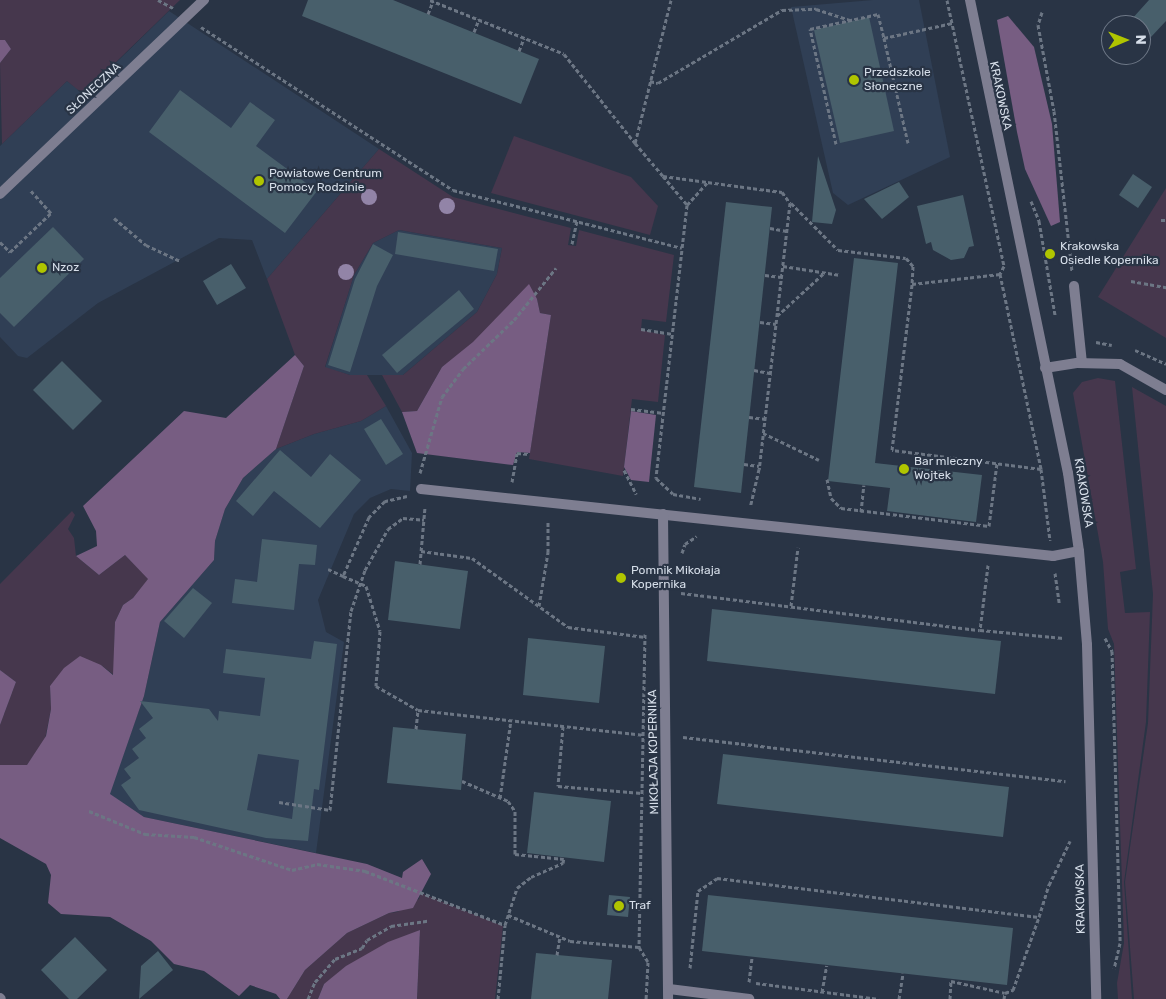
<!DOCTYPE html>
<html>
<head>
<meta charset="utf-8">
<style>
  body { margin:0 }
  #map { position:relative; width:1166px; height:999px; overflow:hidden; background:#293445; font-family:Rubik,sans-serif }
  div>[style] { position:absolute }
  .built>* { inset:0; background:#303f55 }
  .green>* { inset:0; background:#46374d }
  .forest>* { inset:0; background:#775d82 }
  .building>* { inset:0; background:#485f6b }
  .path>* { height:3px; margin-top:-1.5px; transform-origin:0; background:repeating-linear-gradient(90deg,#6c7684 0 4px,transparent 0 6.5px) }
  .service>* { height:10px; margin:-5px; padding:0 5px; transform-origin:5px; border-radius:5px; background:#7e7e91 }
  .minor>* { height:10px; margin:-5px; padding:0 5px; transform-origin:5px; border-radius:5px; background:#7e7e91 }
  .tertiary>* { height:10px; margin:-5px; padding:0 5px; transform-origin:5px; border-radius:5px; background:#7e7e91 }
  .trees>* { width:16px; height:16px; margin:-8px; border-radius:50%; background:#9284a7 }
  .dots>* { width:14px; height:14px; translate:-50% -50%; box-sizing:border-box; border:2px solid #293445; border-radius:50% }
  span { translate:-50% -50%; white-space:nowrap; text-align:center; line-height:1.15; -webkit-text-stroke:4.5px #293445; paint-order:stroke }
  .poi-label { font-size:12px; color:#d6dee9 }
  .left { translate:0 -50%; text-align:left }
  .street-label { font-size:12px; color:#d6dee9 }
  .north { position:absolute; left:1101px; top:15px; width:50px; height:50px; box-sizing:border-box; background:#293445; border:1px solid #6e7887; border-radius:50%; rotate:89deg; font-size:14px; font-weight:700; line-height:20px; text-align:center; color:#d6dee9 }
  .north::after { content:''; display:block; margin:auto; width:18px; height:22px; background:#b0c500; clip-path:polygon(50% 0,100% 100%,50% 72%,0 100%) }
</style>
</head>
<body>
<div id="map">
  <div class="built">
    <i style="clip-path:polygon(873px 0,919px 0,950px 157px,848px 205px,833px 193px,791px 7px)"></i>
    <i style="clip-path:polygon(169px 11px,379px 149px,267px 279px,252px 240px,219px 238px,98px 303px,27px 358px,18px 356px,0 337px,0 146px,67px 81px,84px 94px)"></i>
    <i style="clip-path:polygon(399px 230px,502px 248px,497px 274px,477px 312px,403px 375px,350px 375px,325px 368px,354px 275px,373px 243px)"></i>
    <i style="clip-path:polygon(386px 406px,412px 453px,410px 491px,391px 489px,370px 498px,354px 514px,318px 600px,326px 632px,344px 642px,316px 853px,144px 817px,109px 794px,144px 696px,160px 622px,214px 560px,215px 541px,225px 509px,243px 478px,276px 449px,314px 434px,361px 421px)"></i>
  </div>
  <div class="green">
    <i style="clip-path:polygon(0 0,180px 0,83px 94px,67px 81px,2px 144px,0 63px,11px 49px,5px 40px,0 40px)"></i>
    <i style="clip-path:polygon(514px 136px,631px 177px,658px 206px,650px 235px,491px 193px)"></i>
    <i style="clip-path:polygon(379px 149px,453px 197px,571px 228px,568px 245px,576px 246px,579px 230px,674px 255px,666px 322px,642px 319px,641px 330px,665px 335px,658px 402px,632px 399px,623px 476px,529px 459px,551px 315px,540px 313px,537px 299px,442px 367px,417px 411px,402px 412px,382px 375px,403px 375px,477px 312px,497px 274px,502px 248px,399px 230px,373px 243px,354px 275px,325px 367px,350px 375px,367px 375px,386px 406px,361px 421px,314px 434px,276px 449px,304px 366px,295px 355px,267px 279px)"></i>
    <i style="clip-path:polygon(1166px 188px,1166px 338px,1098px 297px)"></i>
    <i style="clip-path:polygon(1098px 378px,1115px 381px,1136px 569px,1120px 572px,1125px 613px,1150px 612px,1146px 722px,1124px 882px,1132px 999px,1118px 999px,1117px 983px,1124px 943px,1114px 644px,1108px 629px,1103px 562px,1073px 393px,1082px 382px)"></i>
    <i style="clip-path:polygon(1132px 387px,1166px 406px,1166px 999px,1134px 999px,1125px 882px,1148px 723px,1153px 594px)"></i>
    <i style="clip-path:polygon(72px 511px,75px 515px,68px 529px,74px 538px,76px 556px,99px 575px,125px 555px,149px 579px,133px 598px,123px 605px,115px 622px,114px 675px,101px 665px,50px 686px,51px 709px,45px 739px,27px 765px,0 765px,0 725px,16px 682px,0 670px,0 584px)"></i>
    <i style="clip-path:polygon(421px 893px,503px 926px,495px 999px,417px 999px,420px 930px,324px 984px,318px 999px,287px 999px,305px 970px,347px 933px,389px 913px,397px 912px,419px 899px)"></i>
  </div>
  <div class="forest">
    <i style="clip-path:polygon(1008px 16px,1034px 47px,1052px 124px,1060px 222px,1051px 226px,1025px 169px,1017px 132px,997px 20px)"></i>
    <i style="clip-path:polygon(0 40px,5px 40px,11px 49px,0 63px)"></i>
    <i style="clip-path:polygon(529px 284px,537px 299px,540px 313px,551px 315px,530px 453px,517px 452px,513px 465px,417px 453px,402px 412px,417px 411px,442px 367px,473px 342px)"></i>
    <i style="clip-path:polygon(295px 355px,304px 366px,276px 449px,243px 478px,225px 509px,215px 541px,214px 560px,160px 622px,144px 696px,110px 794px,144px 817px,367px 864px,402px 878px,403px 872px,422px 859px,431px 874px,413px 908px,389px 913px,347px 933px,305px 970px,287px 999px,280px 999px,276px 994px,250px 985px,239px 996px,204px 971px,174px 964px,151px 941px,110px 917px,61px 914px,48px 903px,51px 875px,46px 864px,0 838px,0 765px,27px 765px,46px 736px,51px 709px,50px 686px,64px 668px,80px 656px,101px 665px,113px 675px,115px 622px,123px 605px,133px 598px,148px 579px,125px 555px,99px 575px,76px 556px,97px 546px,96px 531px,83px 506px,184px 411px,226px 418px)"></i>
    <i style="clip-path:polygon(631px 411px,656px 415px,649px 482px,631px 480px,624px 467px)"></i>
    <i style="clip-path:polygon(0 670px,16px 682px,0 725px)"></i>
    <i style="clip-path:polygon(420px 930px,417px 999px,318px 999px,324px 984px,346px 966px,388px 942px)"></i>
  </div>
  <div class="building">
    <i style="clip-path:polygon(308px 0,393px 0,539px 59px,521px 104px,302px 16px)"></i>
    <i style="clip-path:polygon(1149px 0,1166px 0,1166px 21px,1151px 37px,1141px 25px,1131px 20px)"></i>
    <i style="clip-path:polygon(869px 17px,894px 131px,840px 143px,814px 30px)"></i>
    <i style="clip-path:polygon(180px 90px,231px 128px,250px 102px,275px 120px,256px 146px,317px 191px,285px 233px,149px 132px)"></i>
    <i style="clip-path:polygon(818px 156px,836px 210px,832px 224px,812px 222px)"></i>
    <i style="clip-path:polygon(1133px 174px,1152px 187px,1138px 208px,1119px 195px)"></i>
    <i style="clip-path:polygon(899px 182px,909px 197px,882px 219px,864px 199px)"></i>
    <i style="clip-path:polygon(963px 195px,974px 246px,969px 247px,964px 258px,951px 260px,933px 250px,931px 242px,926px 244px,917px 206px)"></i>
    <i style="clip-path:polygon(726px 202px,772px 207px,741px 493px,694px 487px)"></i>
    <i style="clip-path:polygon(53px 227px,84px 259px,14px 327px,0 313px,0 278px)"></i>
    <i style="clip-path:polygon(398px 232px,498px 249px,494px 271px,395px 254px)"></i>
    <i style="clip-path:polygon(373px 244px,393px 255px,377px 286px,350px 372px,328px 365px,355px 279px)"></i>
    <i style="clip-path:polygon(854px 258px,898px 263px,875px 463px,982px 475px,976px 522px,887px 511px,890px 488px,828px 481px)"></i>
    <i style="clip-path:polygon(231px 264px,246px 288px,217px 305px,203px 281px)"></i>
    <i style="clip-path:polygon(459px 290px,474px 309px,397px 373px,382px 355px)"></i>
    <i style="clip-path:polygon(62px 361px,102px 401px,73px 430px,33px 390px)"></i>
    <i style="clip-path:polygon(381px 419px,403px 454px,386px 465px,364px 429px)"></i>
    <i style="clip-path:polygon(280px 450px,311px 477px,330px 454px,361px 480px,320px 528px,274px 491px,253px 516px,236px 501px)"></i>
    <i style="clip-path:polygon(262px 539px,317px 545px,315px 565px,299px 564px,294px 610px,232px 603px,235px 579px,257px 582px)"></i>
    <i style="clip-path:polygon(395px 561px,468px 571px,460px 629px,388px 620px)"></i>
    <i style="clip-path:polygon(193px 588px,212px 603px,184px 638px,164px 621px)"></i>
    <i style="clip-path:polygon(712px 609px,1001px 641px,995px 694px,707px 661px)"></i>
    <i style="clip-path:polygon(528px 638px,605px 646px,599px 703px,523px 695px)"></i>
    <i style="clip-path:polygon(evenodd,314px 641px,337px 644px,319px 790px,314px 789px,308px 841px,266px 838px,139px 810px,121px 785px,131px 778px,124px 769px,139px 758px,132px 749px,146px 738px,139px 729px,153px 718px,140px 701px,209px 709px,218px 721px,219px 711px,260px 716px,265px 678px,223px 673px,226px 649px,311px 659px,314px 641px,258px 754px,299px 760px,292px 819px,247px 810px,258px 754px)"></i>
    <i style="clip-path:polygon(393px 727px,466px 734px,461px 790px,387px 783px)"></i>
    <i style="clip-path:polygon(723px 754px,1009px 787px,1003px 837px,717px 804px)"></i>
    <i style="clip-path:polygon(534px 792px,611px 801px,604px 862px,527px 853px)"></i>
    <i style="clip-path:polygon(609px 895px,630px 897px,628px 917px,607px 915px)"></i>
    <i style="clip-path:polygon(708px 895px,1013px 928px,1007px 985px,702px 951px)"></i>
    <i style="clip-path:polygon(75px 937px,107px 970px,77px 999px,69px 999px,41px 970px)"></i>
    <i style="clip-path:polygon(158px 951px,173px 970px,139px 999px,141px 966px)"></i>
    <i style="clip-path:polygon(536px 953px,612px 960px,608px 999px,531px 999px)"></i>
  </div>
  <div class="path">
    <i style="left:158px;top:0;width:17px;rotate:28deg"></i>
    <i style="left:430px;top:0;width:144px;rotate:21.9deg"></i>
    <i style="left:564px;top:54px;width:114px;rotate:51.4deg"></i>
    <i style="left:671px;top:0;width:147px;rotate:104.1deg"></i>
    <i style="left:635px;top:143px;width:43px;rotate:49.7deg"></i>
    <i style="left:663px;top:176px;width:120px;rotate:7.7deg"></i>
    <i style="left:782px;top:192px;width:14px;rotate:54deg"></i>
    <i style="left:790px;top:203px;width:268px;rotate:96.6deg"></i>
    <i style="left:759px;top:469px;width:37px;rotate:103deg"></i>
    <i style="left:947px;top:0;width:272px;rotate:77.9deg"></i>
    <i style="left:1004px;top:266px;width:9px;rotate:117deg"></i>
    <i style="left:1042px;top:12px;width:14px;rotate:107deg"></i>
    <i style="left:1038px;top:25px;width:87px;rotate:79.5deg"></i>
    <i style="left:1054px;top:111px;width:161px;rotate:83.6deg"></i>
    <i style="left:428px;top:14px;width:14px;rotate:-69deg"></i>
    <i style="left:201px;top:27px;width:300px;rotate:32.9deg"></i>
    <i style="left:453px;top:190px;width:236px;rotate:14.2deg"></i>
    <i style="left:474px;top:32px;width:14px;rotate:-69deg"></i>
    <i style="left:519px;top:51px;width:14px;rotate:-69deg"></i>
    <i style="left:650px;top:81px;width:8px;rotate:14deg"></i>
    <i style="left:658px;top:83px;width:144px;rotate:-30.5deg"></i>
    <i style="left:782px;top:10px;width:34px;rotate:-2deg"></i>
    <i style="left:816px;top:9px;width:36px;rotate:18deg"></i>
    <i style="left:908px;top:143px;width:108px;rotate:-102.9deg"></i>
    <i style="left:884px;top:38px;width:70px;rotate:-12.4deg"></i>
    <i style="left:836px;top:144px;width:118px;rotate:-102.7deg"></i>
    <i style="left:810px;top:29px;width:70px;rotate:-12.4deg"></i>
    <i style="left:878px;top:14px;width:25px;rotate:76deg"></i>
    <i style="left:663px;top:176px;width:38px;rotate:50deg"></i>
    <i style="left:687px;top:205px;width:275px;rotate:96.5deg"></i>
    <i style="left:656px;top:478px;width:23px;rotate:43deg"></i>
    <i style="left:673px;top:494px;width:28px;rotate:10deg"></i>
    <i style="left:1031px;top:201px;width:22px;rotate:68deg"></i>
    <i style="left:1039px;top:221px;width:95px;rotate:80.3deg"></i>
    <i style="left:791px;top:203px;width:66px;rotate:45deg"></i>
    <i style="left:838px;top:250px;width:68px;rotate:6.7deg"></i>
    <i style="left:906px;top:258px;width:11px;rotate:49deg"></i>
    <i style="left:913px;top:266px;width:18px;rotate:93deg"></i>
    <i style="left:687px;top:205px;width:31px;rotate:-48deg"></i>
    <i style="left:114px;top:218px;width:42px;rotate:40.2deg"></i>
    <i style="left:146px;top:245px;width:38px;rotate:25deg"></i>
    <i style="left:1161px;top:220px;width:5px"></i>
    <i style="left:770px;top:228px;width:17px;rotate:10deg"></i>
    <i style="left:0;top:242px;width:14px;rotate:45deg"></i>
    <i style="left:10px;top:252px;width:57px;rotate:-43.6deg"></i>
    <i style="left:51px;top:213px;width:31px;rotate:-132deg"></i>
    <i style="left:572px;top:244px;width:24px;rotate:-78deg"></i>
    <i style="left:783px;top:266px;width:58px;rotate:9deg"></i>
    <i style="left:1000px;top:274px;width:199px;rotate:78.1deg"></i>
    <i style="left:1041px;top:469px;width:150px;rotate:-172.7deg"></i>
    <i style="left:892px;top:450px;width:167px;rotate:-83.1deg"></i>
    <i style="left:912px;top:284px;width:89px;rotate:-6.5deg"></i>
    <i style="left:765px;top:275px;width:16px;rotate:7deg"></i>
    <i style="left:1131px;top:281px;width:36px;rotate:10deg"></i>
    <i style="left:777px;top:316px;width:65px;rotate:-42.5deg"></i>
    <i style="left:760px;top:322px;width:16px;rotate:7deg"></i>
    <i style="left:641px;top:329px;width:32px;rotate:9deg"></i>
    <i style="left:1096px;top:342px;width:16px;rotate:11deg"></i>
    <i style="left:1135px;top:350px;width:34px;rotate:24deg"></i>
    <i style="left:754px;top:370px;width:16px;rotate:11deg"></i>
    <i style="left:631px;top:409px;width:33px;rotate:7deg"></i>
    <i style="left:749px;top:417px;width:16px;rotate:7deg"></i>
    <i style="left:763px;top:433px;width:62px;rotate:25.7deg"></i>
    <i style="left:744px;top:464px;width:15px;rotate:8deg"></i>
    <i style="left:1041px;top:469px;width:72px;rotate:82.8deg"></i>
    <i style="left:624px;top:470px;width:27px;rotate:63deg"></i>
    <i style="left:420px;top:473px;width:79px;rotate:-73.9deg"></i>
    <i style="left:442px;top:397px;width:35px;rotate:-53deg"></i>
    <i style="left:463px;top:369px;width:71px;rotate:-43.9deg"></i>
    <i style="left:514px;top:320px;width:67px;rotate:-51.1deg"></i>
    <i style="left:827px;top:479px;width:19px;rotate:78deg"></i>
    <i style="left:831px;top:498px;width:14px;rotate:45deg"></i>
    <i style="left:841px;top:508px;width:149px;rotate:6.9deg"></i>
    <i style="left:989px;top:526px;width:64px;rotate:-82.8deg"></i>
    <i style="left:512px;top:482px;width:29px;rotate:-80deg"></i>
    <i style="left:517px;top:453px;width:12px;rotate:5deg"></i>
    <i style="left:407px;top:496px;width:23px;rotate:167deg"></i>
    <i style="left:385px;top:501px;width:23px;rotate:135deg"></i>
    <i style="left:369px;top:517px;width:64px;rotate:113.8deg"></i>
    <i style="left:343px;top:576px;width:25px;rotate:23deg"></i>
    <i style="left:366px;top:586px;width:47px;rotate:72.7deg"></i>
    <i style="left:380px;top:631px;width:55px;rotate:94.2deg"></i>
    <i style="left:376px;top:686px;width:48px;rotate:29.7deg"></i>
    <i style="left:418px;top:710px;width:226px;rotate:6.3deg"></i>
    <i style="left:861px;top:512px;width:27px;rotate:-84deg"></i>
    <i style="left:421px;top:551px;width:51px;rotate:7.8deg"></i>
    <i style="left:472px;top:558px;width:118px;rotate:35.7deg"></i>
    <i style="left:568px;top:627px;width:78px;rotate:7.4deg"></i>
    <i style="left:682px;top:553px;width:9px;rotate:-72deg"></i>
    <i style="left:685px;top:544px;width:14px;rotate:-34deg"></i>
    <i style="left:420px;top:564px;width:57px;rotate:-85deg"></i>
    <i style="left:988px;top:565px;width:65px;rotate:97deg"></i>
    <i style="left:980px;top:630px;width:84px;rotate:5.4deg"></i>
    <i style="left:328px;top:569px;width:17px;rotate:25deg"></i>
    <i style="left:1055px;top:573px;width:30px;rotate:82deg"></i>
    <i style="left:681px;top:593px;width:301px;rotate:7.1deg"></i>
    <i style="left:539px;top:606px;width:55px;rotate:-80.5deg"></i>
    <i style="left:548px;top:552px;width:32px;rotate:-90deg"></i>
    <i style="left:791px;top:606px;width:59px;rotate:-83.2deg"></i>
    <i style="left:645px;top:634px;width:313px;rotate:91.1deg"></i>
    <i style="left:639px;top:947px;width:17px;rotate:59deg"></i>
    <i style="left:648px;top:962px;width:37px;rotate:93deg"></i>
    <i style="left:1105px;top:638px;width:15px;rotate:62deg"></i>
    <i style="left:1112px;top:651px;width:292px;rotate:88.4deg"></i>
    <i style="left:1120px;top:943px;width:26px;rotate:103deg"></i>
    <i style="left:563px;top:726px;width:60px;rotate:94.8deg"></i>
    <i style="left:558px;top:786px;width:84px;rotate:4.8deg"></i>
    <i style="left:416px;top:729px;width:19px;rotate:-84deg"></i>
    <i style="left:683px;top:737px;width:385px;rotate:6.6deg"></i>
    <i style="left:462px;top:781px;width:50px;rotate:23.5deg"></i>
    <i style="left:508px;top:801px;width:12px;rotate:55deg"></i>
    <i style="left:515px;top:811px;width:43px;rotate:90deg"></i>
    <i style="left:515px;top:854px;width:49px;rotate:5.8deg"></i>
    <i style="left:500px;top:798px;width:79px;rotate:-82deg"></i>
    <i style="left:279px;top:802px;width:52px;rotate:8.9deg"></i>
    <i style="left:330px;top:810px;width:200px;rotate:-84deg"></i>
    <i style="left:351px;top:611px;width:43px;rotate:-71.1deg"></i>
    <i style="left:365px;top:570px;width:47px;rotate:-60.7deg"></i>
    <i style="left:388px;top:529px;width:19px;rotate:-36deg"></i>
    <i style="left:403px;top:518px;width:21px;rotate:5deg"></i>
    <i style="left:89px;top:811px;width:61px;rotate:22.3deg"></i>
    <i style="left:145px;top:834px;width:49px;rotate:3.5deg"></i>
    <i style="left:194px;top:837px;width:103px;rotate:18.6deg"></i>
    <i style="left:292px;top:870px;width:26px;rotate:-13deg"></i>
    <i style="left:317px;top:864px;width:49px;rotate:8.3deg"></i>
    <i style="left:365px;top:871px;width:150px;rotate:21.1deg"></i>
    <i style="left:508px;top:915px;width:67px;rotate:22.8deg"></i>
    <i style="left:570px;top:941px;width:69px;rotate:5deg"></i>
    <i style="left:557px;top:955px;width:20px;rotate:-81deg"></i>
    <i style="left:690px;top:968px;width:77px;rotate:-84.1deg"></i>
    <i style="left:698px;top:891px;width:23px;rotate:-34deg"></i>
    <i style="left:717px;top:878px;width:324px;rotate:6.9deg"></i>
    <i style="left:1039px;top:917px;width:34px;rotate:-73deg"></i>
    <i style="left:1049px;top:885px;width:49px;rotate:-64.5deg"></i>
    <i style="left:951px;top:981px;width:55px;rotate:12.5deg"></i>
    <i style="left:749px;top:982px;width:25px;rotate:-83deg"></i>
    <i style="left:756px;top:983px;width:124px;rotate:7.4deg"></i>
    <i style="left:822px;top:992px;width:27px;rotate:-80deg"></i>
    <i style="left:308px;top:999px;width:18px;rotate:-68deg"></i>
    <i style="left:315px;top:982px;width:30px;rotate:-49deg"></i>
    <i style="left:335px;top:959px;width:29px;rotate:-22deg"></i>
    <i style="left:362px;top:948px;width:9px;rotate:-58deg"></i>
    <i style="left:367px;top:940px;width:28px;rotate:-30deg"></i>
    <i style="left:391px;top:926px;width:37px;rotate:-8deg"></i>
    <i style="left:498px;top:999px;width:74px;rotate:-84.6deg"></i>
    <i style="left:505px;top:925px;width:39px;rotate:-72deg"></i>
    <i style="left:517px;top:888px;width:18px;rotate:-38deg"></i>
    <i style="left:531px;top:877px;width:35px;rotate:-24deg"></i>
    <i style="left:563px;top:863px;width:6px;rotate:-81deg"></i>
    <i style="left:899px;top:999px;width:26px;rotate:-81deg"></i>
    <i style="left:950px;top:999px;width:19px;rotate:-87deg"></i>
    <i style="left:1004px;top:999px;width:6px;rotate:-81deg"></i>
    <i style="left:1005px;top:993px;width:9px;rotate:-21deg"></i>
    <i style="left:1013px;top:990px;width:77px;rotate:-70.4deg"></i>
  </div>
  <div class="service">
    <i style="left:1074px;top:286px;width:77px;rotate:84.1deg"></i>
  </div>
  <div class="minor">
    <i style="left:0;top:194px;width:282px;rotate:-43.6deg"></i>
    <i style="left:1045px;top:368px;width:32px;rotate:-9deg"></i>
    <i style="left:1077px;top:363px;width:43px;rotate:1.3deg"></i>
    <i style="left:1120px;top:364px;width:53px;rotate:29.5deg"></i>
    <i style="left:421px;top:489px;width:636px;rotate:6.05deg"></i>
    <i style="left:1053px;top:556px;width:26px;rotate:-11deg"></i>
    <i style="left:663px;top:514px;width:485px;rotate:89.4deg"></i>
    <i style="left:669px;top:989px;width:81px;rotate:7.1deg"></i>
    <i style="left:0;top:998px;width:1px;rotate:45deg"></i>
  </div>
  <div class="tertiary">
    <i style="left:970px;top:0;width:483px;rotate:78.3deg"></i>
    <i style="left:1068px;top:473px;width:79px;rotate:82deg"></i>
    <i style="left:1079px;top:551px;width:94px;rotate:85.1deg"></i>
    <i style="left:1087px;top:645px;width:354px;rotate:88.5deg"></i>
  </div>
  <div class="trees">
    <i style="left:369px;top:197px"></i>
    <i style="left:447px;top:206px"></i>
    <i style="left:346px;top:272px"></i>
  </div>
  <div class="dots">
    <i style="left:854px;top:80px;background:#b0c500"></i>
    <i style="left:259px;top:181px;background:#b0c500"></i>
    <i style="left:1050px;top:254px;background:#b0c500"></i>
    <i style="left:42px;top:268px;background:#b0c500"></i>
    <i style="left:904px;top:469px;background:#b0c500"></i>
    <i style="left:621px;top:578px;background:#b0c500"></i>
    <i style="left:619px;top:906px;background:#b0c500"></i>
  </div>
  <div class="poi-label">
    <span class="left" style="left:864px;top:80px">Przedszkole<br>Słoneczne</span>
    <span class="left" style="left:269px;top:181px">Powiatowe Centrum<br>Pomocy Rodzinie</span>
    <span class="left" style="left:1060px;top:254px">Krakowska<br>Osiedle Kopernika</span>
    <span class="left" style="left:52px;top:268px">Nzoz</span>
    <span class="left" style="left:914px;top:469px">Bar mleczny<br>Wojtek</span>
    <span class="left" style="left:631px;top:578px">Pomnik Mikołaja<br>Kopernika</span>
    <span class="left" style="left:629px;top:906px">Traf</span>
  </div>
  <div class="street-label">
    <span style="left:94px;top:89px;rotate:-43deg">SŁONECZNA</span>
    <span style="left:1000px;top:96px;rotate:78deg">KRAKOWSKA</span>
    <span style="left:1083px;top:493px;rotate:81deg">KRAKOWSKA</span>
    <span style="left:654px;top:752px;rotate:-91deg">MIKOŁAJA KOPERNIKA</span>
    <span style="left:1081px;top:899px;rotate:-91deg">KRAKOWSKA</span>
  </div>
  <div class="north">N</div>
</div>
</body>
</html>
